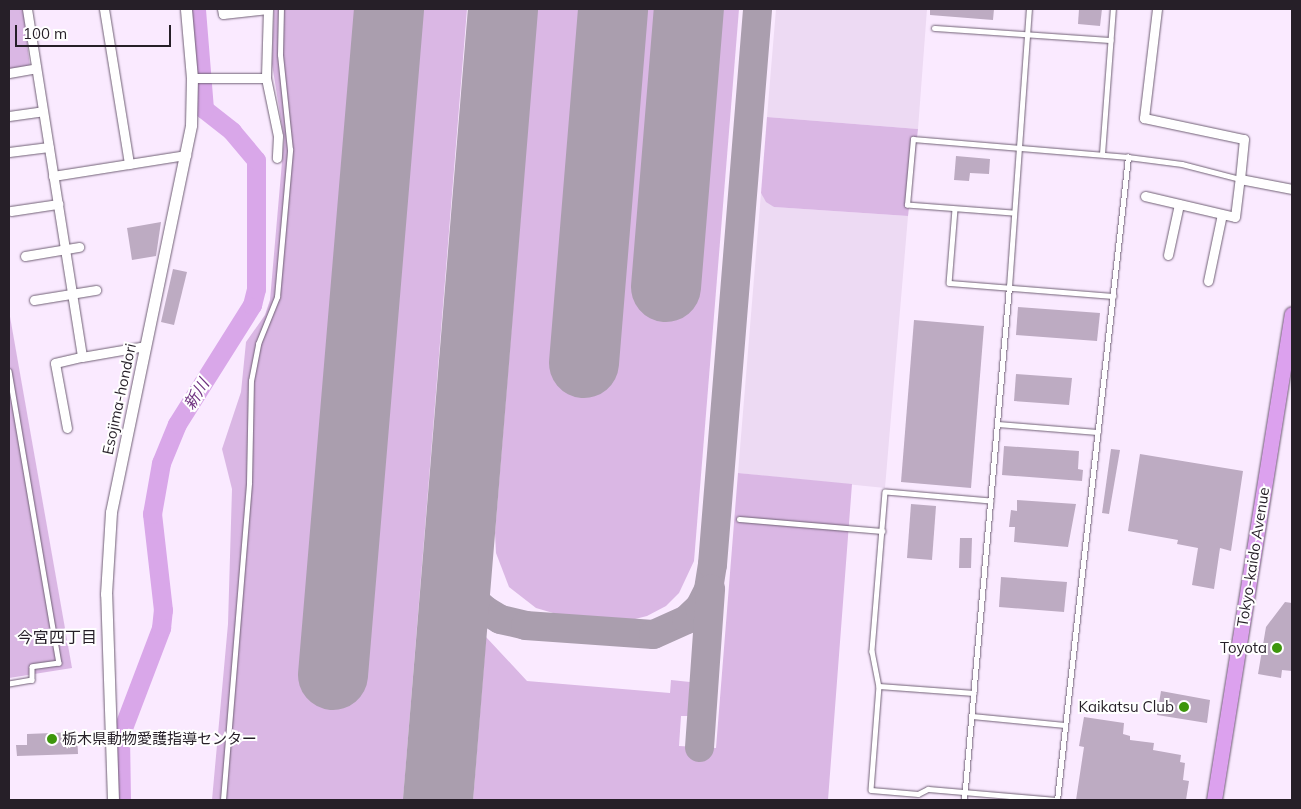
<!DOCTYPE html>
<html>
<head>
<meta charset="utf-8">
<style>
  body { margin:0 }
  #map { position:relative; width:1301px; height:809px; overflow:hidden; background:#faeaff; font-family:Mulish,"Noto Sans JP",sans-serif }
  div>[style] { position:absolute }
  .built>* { inset:0; background:#eddaf3 }
  .green>* { inset:0; background:#dab7e4 }
  .river>* { height:19px; margin:-9.5px; padding:0 9.5px; transform-origin:9.5px; border-radius:9.5px; background:#d9a7e9 }
  .taxiway>* { height:29px; margin:-14.5px; padding:0 14.5px; transform-origin:14.5px; border-radius:14.5px; background:#aa9eae }
  .runway>* { height:70px; margin:-35px; padding:0 35px; transform-origin:35px; border-radius:35px; background:#aa9eae }
  .building>* { inset:0; background:#bdabc2 }
  .roads { filter:drop-shadow(0 0 1px #706075) drop-shadow(0 0 1px #706075) }
  .lane>* { height:4.5px; margin:-2.25px; padding:0 2.25px; transform-origin:2.25px; border-radius:2.25px; background:#fff }
  .street>* { height:9px; margin:-4.5px; padding:0 4.5px; transform-origin:4.5px; border-radius:4.5px; background:#fff }
  .secondary>* { height:11px; margin:-5.5px; padding:0 5.5px; transform-origin:5.5px; border-radius:5.5px; background:#fff }
  .highway>* { height:15px; margin:-7.5px; padding:0 7.5px; transform-origin:7.5px; border-radius:7.5px; background:#dca1ee }
  .dots>* { width:14px; height:14px; translate:-50% -50%; box-sizing:border-box; border:2px solid #fff; border-radius:50% }
  span { translate:-50% -50%; white-space:nowrap; text-align:center; line-height:1.15; -webkit-text-stroke:4px #fff; paint-order:stroke }
  .street-label { font-size:15px; color:#261f28 }
  .poi-label { font-size:15px; color:#261f28 }
  .right { translate:-100% -50%; text-align:right }
  .left { translate:0 -50%; text-align:left }
  .water-label { font-size:16px; color:#6f3280; font-style:italic }
  .neighbourhood-label { font-size:16px; color:#261f28 }
  .frame { position:absolute; inset:0; border:10px solid #261f28; pointer-events:none }
  .scale { position:absolute; left:15px; top:25px; width:156px; height:22px; box-sizing:border-box; border:2px solid #261f28; border-top:0; padding-left:6px; font-size:15px; line-height:18px; white-space:nowrap; color:#261f28; -webkit-text-stroke:4px #fff; paint-order:stroke }
</style>
</head>
<body>
<div id="map">
  <div class="built">
    <i style="clip-path:polygon(776px 9px,927px 9px,918px 129px,767px 117px)"></i>
    <i style="clip-path:polygon(761px 193px,774px 207px,908px 216px,885px 488px,738px 473px)"></i>
  </div>
  <div class="green">
    <i style="clip-path:polygon(9px 9px,23px 9px,30px 67px,9px 70px)"></i>
    <i style="clip-path:polygon(274px 9px,467px 9px,403px 800px,212px 800px,228px 624px,232px 489px,222px 449px,241px 392px,246px 342px,265px 315px,270px 300px,284px 139px,272px 64px)"></i>
    <i style="clip-path:polygon(537px 9px,739px 9px,694px 561px,679px 593px,666px 606px,647px 616px,627px 621px,560px 615px,536px 608px,509px 587px,496px 553px,495px 533px)"></i>
    <i style="clip-path:polygon(767px 117px,918px 129px,908px 216px,774px 207px,766px 202px,761px 193px)"></i>
    <i style="clip-path:polygon(9px 311px,72px 668px,9px 678px)"></i>
    <i style="clip-path:polygon(738px 473px,852px 484px,828px 800px,473px 800px,486px 637px,527px 681px,670px 693px,671px 680px,690px 682px,688px 716px,681px 716px,679px 746px,716px 748px)"></i>
  </div>
  <div class="river">
    <i style="left:121px;top:800px;width:64px;rotate:-90.9deg"></i>
    <i style="left:120px;top:736px;width:116px;rotate:-69.2deg"></i>
    <i style="left:161px;top:628px;width:18px;rotate:-84deg"></i>
    <i style="left:163px;top:610px;width:97px;rotate:-96.5deg"></i>
    <i style="left:152px;top:514px;width:52px;rotate:-80deg"></i>
    <i style="left:161px;top:463px;width:42px;rotate:-67.7deg"></i>
    <i style="left:177px;top:424px;width:141px;rotate:-57.8deg"></i>
    <i style="left:252px;top:305px;width:16px;rotate:-76deg"></i>
    <i style="left:256px;top:289px;width:129px;rotate:-90deg"></i>
    <i style="left:256px;top:160px;width:38px;rotate:-130deg"></i>
    <i style="left:232px;top:131px;width:36px;rotate:-142deg"></i>
    <i style="left:204px;top:109px;width:100px;rotate:-94.6deg"></i>
  </div>
  <div class="taxiway">
    <i style="left:456px;top:577px;width:22px;rotate:56deg"></i>
    <i style="left:468px;top:595px;width:23px;rotate:41deg"></i>
    <i style="left:485px;top:610px;width:17px;rotate:31deg"></i>
    <i style="left:500px;top:619px;width:26px;rotate:13deg"></i>
    <i style="left:525px;top:625px;width:128px;rotate:4deg"></i>
    <i style="left:653px;top:634px;width:36px;rotate:-24deg"></i>
    <i style="left:686px;top:619px;width:18px;rotate:-43deg"></i>
    <i style="left:699px;top:607px;width:20px;rotate:-63deg"></i>
    <i style="left:708px;top:589px;width:25px;rotate:-81deg"></i>
    <i style="left:712px;top:564px;width:557px;rotate:-85.36deg"></i>
    <i style="left:699px;top:747px;width:159px;rotate:-86deg"></i>
  </div>
  <div class="runway">
    <i style="left:666px;top:287px;width:279px;rotate:-85.3deg"></i>
    <i style="left:584px;top:363px;width:355px;rotate:-85.3deg"></i>
    <i style="left:333px;top:675px;width:668px;rotate:-85.19deg"></i>
    <i style="left:438px;top:800px;width:794px;rotate:-85.3deg"></i>
  </div>
  <div class="building">
    <i style="clip-path:polygon(930px 9px,994px 9px,993px 20px,930px 15px)"></i>
    <i style="clip-path:polygon(1079px 9px,1102px 9px,1100px 26px,1078px 24px)"></i>
    <i style="clip-path:polygon(956px 156px,990px 159px,989px 174px,970px 173px,969px 181px,954px 180px)"></i>
    <i style="clip-path:polygon(161px 222px,156px 256px,132px 260px,127px 228px)"></i>
    <i style="clip-path:polygon(173px 269px,187px 272px,174px 325px,161px 322px)"></i>
    <i style="clip-path:polygon(1018px 307px,1100px 313px,1097px 341px,1016px 335px)"></i>
    <i style="clip-path:polygon(914px 320px,984px 326px,971px 488px,901px 482px)"></i>
    <i style="clip-path:polygon(1016px 374px,1072px 378px,1069px 405px,1014px 401px)"></i>
    <i style="clip-path:polygon(1004px 446px,1079px 451px,1078px 469px,1083px 470px,1082px 481px,1002px 475px)"></i>
    <i style="clip-path:polygon(1111px 449px,1120px 450px,1109px 514px,1102px 513px)"></i>
    <i style="clip-path:polygon(1140px 454px,1243px 471px,1231px 551px,1220px 548px,1214px 589px,1192px 585px,1198px 548px,1177px 544px,1178px 540px,1128px 531px)"></i>
    <i style="clip-path:polygon(1017px 500px,1076px 504px,1068px 547px,1014px 542px,1015px 527px,1009px 527px,1011px 510px,1017px 511px)"></i>
    <i style="clip-path:polygon(911px 504px,936px 506px,932px 560px,907px 558px)"></i>
    <i style="clip-path:polygon(960px 538px,972px 538px,971px 568px,959px 568px)"></i>
    <i style="clip-path:polygon(1001px 577px,1067px 582px,1064px 612px,999px 607px)"></i>
    <i style="clip-path:polygon(1285px 602px,1292px 603px,1292px 671px,1282px 670px,1281px 678px,1258px 674px,1266px 627px)"></i>
    <i style="clip-path:polygon(1161px 691px,1210px 700px,1207px 723px,1157px 715px)"></i>
    <i style="clip-path:polygon(1084px 717px,1124px 723px,1123px 734px,1130px 736px,1130px 740px,1154px 743px,1153px 750px,1181px 755px,1180px 762px,1185px 763px,1183px 780px,1189px 781px,1186px 800px,1076px 800px,1084px 747px,1079px 746px)"></i>
    <i style="clip-path:polygon(77px 732px,78px 754px,17px 756px,16px 745px,27px 745px,27px 734px)"></i>
  </div>
  <div class="roads">
    <div class="lane">
      <i style="left:934px;top:28px;width:177px;rotate:3.9deg"></i>
      <i style="left:1102px;top:154px;width:145px;rotate:-85.7deg"></i>
      <i style="left:955px;top:209px;width:74px;rotate:94.6deg"></i>
      <i style="left:949px;top:283px;width:165px;rotate:4.5deg"></i>
      <i style="left:1012px;top:213px;width:105px;rotate:-175.6deg"></i>
      <i style="left:907px;top:205px;width:66px;rotate:-84.8deg"></i>
      <i style="left:913px;top:139px;width:216px;rotate:4.8deg"></i>
      <i style="left:1128px;top:157px;width:54px;rotate:7.4deg"></i>
      <i style="left:1182px;top:164px;width:60px;rotate:14.5deg"></i>
      <i style="left:9px;top:371px;width:296px;rotate:80.3deg"></i>
      <i style="left:59px;top:663px;width:27px;rotate:172deg"></i>
      <i style="left:32px;top:667px;width:13px;rotate:90deg"></i>
      <i style="left:32px;top:680px;width:23px;rotate:170deg"></i>
      <i style="left:997px;top:424px;width:101px;rotate:4.5deg"></i>
      <i style="left:991px;top:501px;width:106px;rotate:-175.1deg"></i>
      <i style="left:885px;top:492px;width:160px;rotate:94.7deg"></i>
      <i style="left:872px;top:651px;width:36px;rotate:79deg"></i>
      <i style="left:879px;top:686px;width:104px;rotate:94.4deg"></i>
      <i style="left:871px;top:790px;width:47px;rotate:4.9deg"></i>
      <i style="left:918px;top:794px;width:11px;rotate:-27deg"></i>
      <i style="left:928px;top:789px;width:129px;rotate:4.9deg"></i>
      <i style="left:739px;top:519px;width:144px;rotate:4.8deg"></i>
      <i style="left:879px;top:686px;width:95px;rotate:4.2deg"></i>
      <i style="left:972px;top:716px;width:93px;rotate:5.5deg"></i>
      <i style="left:223px;top:800px;width:318px;rotate:-85.3deg"></i>
      <i style="left:249px;top:483px;width:102px;rotate:-88.9deg"></i>
      <i style="left:251px;top:381px;width:38px;rotate:-79deg"></i>
      <i style="left:258px;top:344px;width:51px;rotate:-68deg"></i>
      <i style="left:277px;top:297px;width:148px;rotate:-84.9deg"></i>
      <i style="left:290px;top:150px;width:96px;rotate:-96deg"></i>
      <i style="left:280px;top:55px;width:46px;rotate:-88.8deg"></i>
      <i style="left:964px;top:800px;width:515px;rotate:-84.99deg"></i>
      <i style="left:1009px;top:287px;width:279px;rotate:-85.9deg"></i>
      <i style="left:1057px;top:800px;width:647px;rotate:-83.7deg"></i>
    </div>
    <div class="street">
      <i style="left:27px;top:9px;width:352px;rotate:81deg"></i>
      <i style="left:82px;top:357px;width:65px;rotate:-9.8deg"></i>
      <i style="left:104px;top:9px;width:157px;rotate:80.8deg"></i>
      <i style="left:222px;top:9px;width:5px;rotate:79deg"></i>
      <i style="left:223px;top:14px;width:45px;rotate:-6.3deg"></i>
      <i style="left:268px;top:9px;width:69px;rotate:91.7deg"></i>
      <i style="left:266px;top:78px;width:59px;rotate:78.3deg"></i>
      <i style="left:278px;top:136px;width:22px;rotate:93deg"></i>
      <i style="left:1157px;top:9px;width:110px;rotate:96.8deg"></i>
      <i style="left:1144px;top:118px;width:102px;rotate:11.9deg"></i>
      <i style="left:1244px;top:139px;width:40px;rotate:95.7deg"></i>
      <i style="left:1240px;top:179px;width:53px;rotate:10.9deg"></i>
      <i style="left:9px;top:73px;width:27px;rotate:-10deg"></i>
      <i style="left:192px;top:78px;width:74px"></i>
      <i style="left:9px;top:116px;width:34px;rotate:-8deg"></i>
      <i style="left:9px;top:152px;width:40px;rotate:-7.1deg"></i>
      <i style="left:53px;top:176px;width:135px;rotate:-9deg"></i>
      <i style="left:1145px;top:196px;width:92px;rotate:13.1deg"></i>
      <i style="left:1235px;top:217px;width:38px;rotate:-83deg"></i>
      <i style="left:11px;top:211px;width:48px;rotate:-8.5deg"></i>
      <i style="left:1168px;top:255px;width:52px;rotate:-77.8deg"></i>
      <i style="left:25px;top:256px;width:55px;rotate:-9.5deg"></i>
      <i style="left:1208px;top:281px;width:68px;rotate:-78.2deg"></i>
      <i style="left:34px;top:300px;width:63px;rotate:-9.2deg"></i>
      <i style="left:67px;top:428px;width:66px;rotate:-100.5deg"></i>
      <i style="left:55px;top:363px;width:28px;rotate:-13deg"></i>
    </div>
    <div class="secondary">
      <i style="left:113px;top:800px;width:206px;rotate:-91.9deg"></i>
      <i style="left:106px;top:594px;width:82px;rotate:-86.5deg"></i>
      <i style="left:111px;top:512px;width:395px;rotate:-78.3deg"></i>
      <i style="left:191px;top:125px;width:47px;rotate:-88.8deg"></i>
      <i style="left:192px;top:78px;width:69px;rotate:-95deg"></i>
    </div>
    <div class="highway">
      <i style="left:1214px;top:800px;width:492px;rotate:-80.9deg"></i>
    </div>
  </div>
  <div class="dots">
    <i style="left:1277px;top:648px;background:#3d960c"></i>
    <i style="left:1184px;top:707px;background:#3d960c"></i>
    <i style="left:52px;top:739px;background:#3d960c"></i>
  </div>
  <div class="street-label">
    <span style="left:119px;top:399px;rotate:-78deg">Esojima-hondori</span>
    <span style="left:1253px;top:557px;rotate:-81deg">Tokyo-kaido Avenue</span>
  </div>
  <div class="poi-label">
    <span class="right" style="left:1267px;top:648px">Toyota</span>
    <span class="right" style="left:1174px;top:707px">Kaikatsu Club</span>
    <span class="left" style="left:62px;top:739px">栃木県動物愛護指導センター</span>
  </div>
  <div class="water-label">
    <span style="left:196px;top:394px;rotate:-58deg">新川</span>
  </div>
  <div class="neighbourhood-label">
    <span style="left:57px;top:637px">今宮四丁目</span>
  </div>
  <div class="frame"></div>
  <div class="scale">100 m</div>
</div>
</body>
</html>
